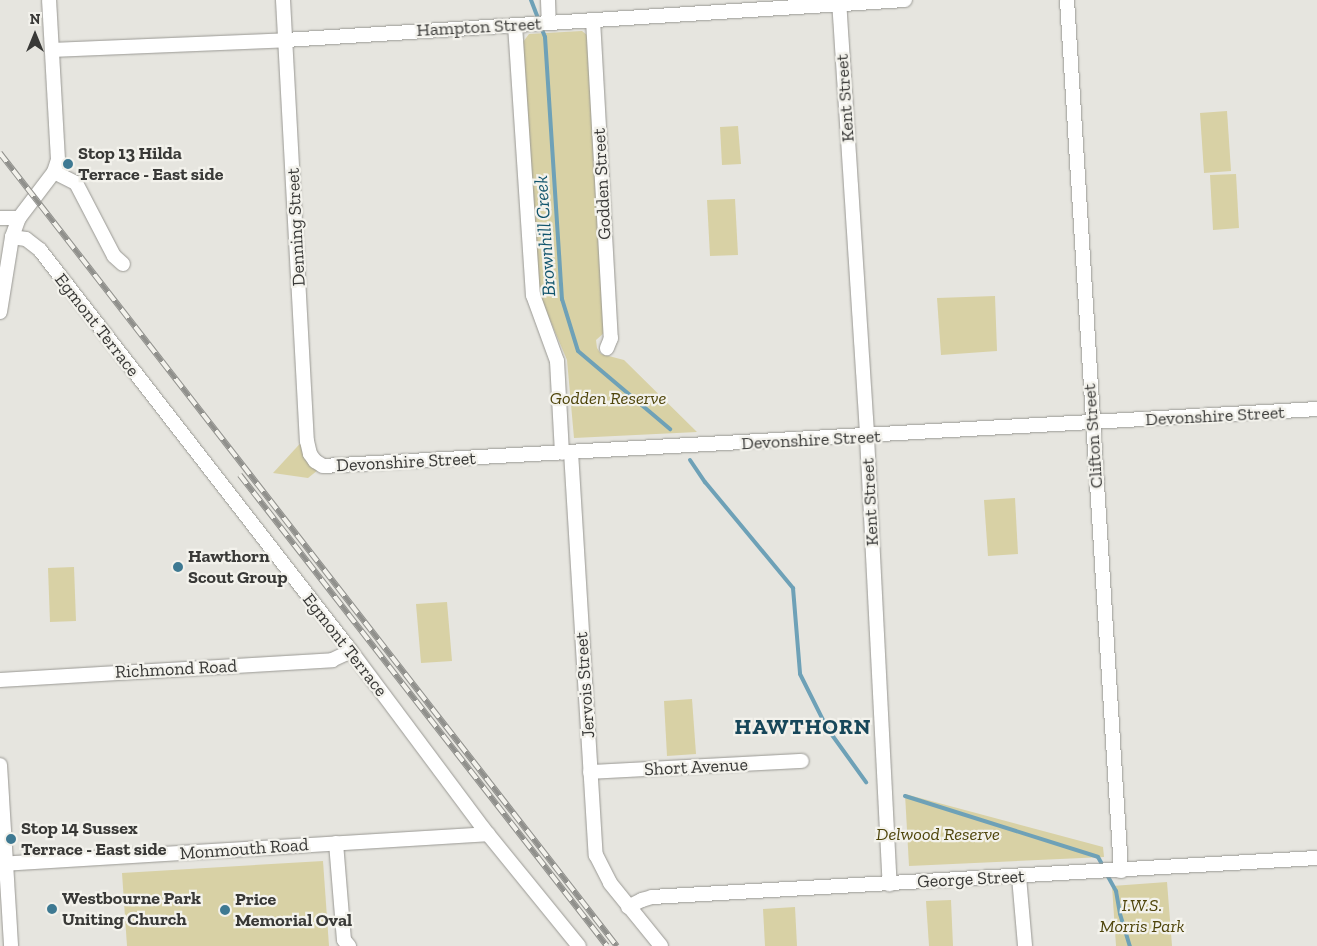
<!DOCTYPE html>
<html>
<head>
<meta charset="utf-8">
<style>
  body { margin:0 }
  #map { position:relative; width:1317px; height:946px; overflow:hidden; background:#e6e5df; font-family:"Zilla Slab",serif }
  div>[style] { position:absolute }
  .green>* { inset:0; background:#d8d1a5 }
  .stream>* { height:4px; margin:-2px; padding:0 2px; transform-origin:2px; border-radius:2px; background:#6ea1b7 }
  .roads { filter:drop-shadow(0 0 1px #999893) drop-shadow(0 0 1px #999893) }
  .minor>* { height:14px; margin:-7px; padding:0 7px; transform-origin:7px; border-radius:7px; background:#fff }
  .rail>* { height:5.5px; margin-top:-2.75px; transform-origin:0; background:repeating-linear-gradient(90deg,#f3f2ec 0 11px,#90908c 0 22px); box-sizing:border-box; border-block:1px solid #90908c }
  .dots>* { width:14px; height:14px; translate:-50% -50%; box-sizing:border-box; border:2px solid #f3f2ec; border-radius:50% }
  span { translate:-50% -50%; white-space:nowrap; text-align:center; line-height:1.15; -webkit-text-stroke:4.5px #f3f2ec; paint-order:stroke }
  .street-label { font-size:18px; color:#393937 }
  .poi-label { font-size:18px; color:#393937; font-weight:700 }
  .left { translate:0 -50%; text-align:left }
  .park-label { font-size:18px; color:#4f450b; font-style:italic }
  .water-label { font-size:19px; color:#10546c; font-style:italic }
  .district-label { font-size:22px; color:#17475a; font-weight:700; letter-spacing:1px }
  .north { position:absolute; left:10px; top:10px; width:50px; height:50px; -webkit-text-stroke:4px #f3f2ec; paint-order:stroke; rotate:0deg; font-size:14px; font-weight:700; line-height:20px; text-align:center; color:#393937 }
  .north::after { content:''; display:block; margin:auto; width:18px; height:22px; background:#393937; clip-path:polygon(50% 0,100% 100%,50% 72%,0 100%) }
</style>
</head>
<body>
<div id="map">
  <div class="green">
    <i style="clip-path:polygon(582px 31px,587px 35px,604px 333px,596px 340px,597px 348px,601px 354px,624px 360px,697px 432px,574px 438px,567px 360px,538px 292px,523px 42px,529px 34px)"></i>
    <i style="clip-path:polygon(1227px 111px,1231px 171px,1204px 173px,1200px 113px)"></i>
    <i style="clip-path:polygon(738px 126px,741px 164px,722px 165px,720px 127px)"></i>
    <i style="clip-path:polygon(1236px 174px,1239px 228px,1213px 230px,1210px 175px)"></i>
    <i style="clip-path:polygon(735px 199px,738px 255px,710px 256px,707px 200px)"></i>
    <i style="clip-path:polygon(995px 296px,997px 351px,941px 355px,937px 298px)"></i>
    <i style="clip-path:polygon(307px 436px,323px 466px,308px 478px,273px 473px)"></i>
    <i style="clip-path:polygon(1015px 498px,1018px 554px,988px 556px,984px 500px)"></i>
    <i style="clip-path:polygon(74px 567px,76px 621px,50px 622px,48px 568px)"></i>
    <i style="clip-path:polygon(447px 602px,452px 661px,421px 663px,416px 604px)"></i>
    <i style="clip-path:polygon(692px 699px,696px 754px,667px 756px,664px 701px)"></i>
    <i style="clip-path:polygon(905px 794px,1103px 847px,1104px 857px,909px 866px)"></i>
    <i style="clip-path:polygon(323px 861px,329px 946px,127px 946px,122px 873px)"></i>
    <i style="clip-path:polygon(1167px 882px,1172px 946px,1116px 946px,1112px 886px)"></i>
    <i style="clip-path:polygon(951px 900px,953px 946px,929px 946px,926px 901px)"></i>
    <i style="clip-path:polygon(795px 907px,797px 946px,765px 946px,763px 909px)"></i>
  </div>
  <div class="stream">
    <i style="left:531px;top:0;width:22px;rotate:69deg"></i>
    <i style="left:541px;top:27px;width:11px;rotate:68deg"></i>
    <i style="left:545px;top:37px;width:263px;rotate:86.3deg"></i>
    <i style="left:562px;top:299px;width:54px;rotate:72.9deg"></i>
    <i style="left:578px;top:351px;width:121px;rotate:40.3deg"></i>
    <i style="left:690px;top:460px;width:27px;rotate:56deg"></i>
    <i style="left:705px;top:482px;width:138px;rotate:50.3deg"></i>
    <i style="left:793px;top:588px;width:86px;rotate:85.3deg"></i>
    <i style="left:800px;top:674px;width:60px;rotate:63.4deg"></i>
    <i style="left:827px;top:728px;width:67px;rotate:54.2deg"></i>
    <i style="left:905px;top:796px;width:202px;rotate:17.5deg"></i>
    <i style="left:1098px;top:857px;width:10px;rotate:61deg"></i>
    <i style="left:1106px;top:873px;width:21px;rotate:61deg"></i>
    <i style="left:1116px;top:891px;width:23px;rotate:80deg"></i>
    <i style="left:1120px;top:914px;width:34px;rotate:73deg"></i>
  </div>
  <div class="roads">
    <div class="minor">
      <i style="left:283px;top:0;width:442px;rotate:86.9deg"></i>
      <i style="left:307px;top:441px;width:13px;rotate:77deg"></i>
      <i style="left:310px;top:454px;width:9px;rotate:54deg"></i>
      <i style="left:315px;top:461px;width:9px;rotate:32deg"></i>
      <i style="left:323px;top:466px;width:996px;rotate:-3.28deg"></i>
      <i style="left:548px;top:0;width:23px;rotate:88deg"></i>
      <i style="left:839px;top:0;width:438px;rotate:86.3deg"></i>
      <i style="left:867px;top:437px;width:448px;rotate:87.1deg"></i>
      <i style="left:1067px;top:0;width:873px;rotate:86.45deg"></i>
      <i style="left:593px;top:20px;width:319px;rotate:86.8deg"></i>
      <i style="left:611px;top:338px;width:11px;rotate:112deg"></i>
      <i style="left:515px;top:25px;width:271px;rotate:86.2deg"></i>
      <i style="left:533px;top:295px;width:70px;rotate:70deg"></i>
      <i style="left:557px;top:361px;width:92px;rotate:86.9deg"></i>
      <i style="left:52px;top:50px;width:234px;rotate:-2.4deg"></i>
      <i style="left:286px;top:40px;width:620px;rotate:-3.7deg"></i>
      <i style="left:54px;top:172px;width:25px;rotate:27deg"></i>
      <i style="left:76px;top:183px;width:82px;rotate:62.5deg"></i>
      <i style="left:114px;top:256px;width:12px;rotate:42deg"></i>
      <i style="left:0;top:218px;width:19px"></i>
      <i style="left:12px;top:237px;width:14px;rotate:8deg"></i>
      <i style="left:26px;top:239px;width:18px;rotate:38deg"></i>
      <i style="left:40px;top:250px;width:507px;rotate:52.2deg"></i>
      <i style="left:351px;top:651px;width:221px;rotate:53.3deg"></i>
      <i style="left:483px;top:828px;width:152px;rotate:50.9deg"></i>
      <i style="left:0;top:312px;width:76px;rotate:-80.9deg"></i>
      <i style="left:12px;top:237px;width:20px;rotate:-70deg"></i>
      <i style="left:19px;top:218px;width:58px;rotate:-52.7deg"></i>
      <i style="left:54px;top:172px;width:13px;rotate:-72deg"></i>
      <i style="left:58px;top:160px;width:160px;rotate:-93.2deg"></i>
      <i style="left:571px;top:452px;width:404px;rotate:86.5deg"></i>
      <i style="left:596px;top:855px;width:31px;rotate:63deg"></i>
      <i style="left:610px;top:883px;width:81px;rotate:51deg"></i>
      <i style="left:0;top:680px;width:333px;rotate:-3.4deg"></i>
      <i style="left:332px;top:660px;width:21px;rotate:-25deg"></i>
      <i style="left:0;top:765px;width:181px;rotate:86.5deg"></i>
      <i style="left:590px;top:772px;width:212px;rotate:-3deg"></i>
      <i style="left:336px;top:843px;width:97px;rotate:85.3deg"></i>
      <i style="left:344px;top:940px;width:8px;rotate:50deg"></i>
      <i style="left:0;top:864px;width:489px;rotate:-3.5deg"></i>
      <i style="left:1019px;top:877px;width:69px;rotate:85deg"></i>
      <i style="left:628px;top:907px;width:16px;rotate:-27deg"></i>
      <i style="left:642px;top:900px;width:10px;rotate:-17deg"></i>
      <i style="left:652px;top:897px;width:666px;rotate:-3.36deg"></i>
    </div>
  </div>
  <div class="rail">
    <i style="left:0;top:153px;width:1005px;rotate:52.12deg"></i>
    <i style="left:240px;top:475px;width:597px;rotate:52.07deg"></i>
  </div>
  <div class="dots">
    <i style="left:68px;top:164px;background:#3e7992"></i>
    <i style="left:178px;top:567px;background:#3e7992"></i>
    <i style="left:11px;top:839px;background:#3e7992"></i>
    <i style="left:52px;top:909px;background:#3e7992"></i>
    <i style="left:225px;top:910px;background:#3e7992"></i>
  </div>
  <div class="street-label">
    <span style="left:479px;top:27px;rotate:-3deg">Hampton Street</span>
    <span style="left:845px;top:98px;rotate:-94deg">Kent Street</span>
    <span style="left:602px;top:184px;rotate:-93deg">Godden Street</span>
    <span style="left:296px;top:227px;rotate:-93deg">Denning Street</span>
    <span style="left:97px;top:325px;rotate:52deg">Egmont Terrace</span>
    <span style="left:1215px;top:416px;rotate:-3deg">Devonshire Street</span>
    <span style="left:1093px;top:436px;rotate:-94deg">Clifton Street</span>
    <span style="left:811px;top:440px;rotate:-3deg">Devonshire Street</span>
    <span style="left:406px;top:462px;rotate:-3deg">Devonshire Street</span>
    <span style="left:870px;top:502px;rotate:-93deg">Kent Street</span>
    <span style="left:345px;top:645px;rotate:52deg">Egmont Terrace</span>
    <span style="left:176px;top:669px;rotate:-3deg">Richmond Road</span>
    <span style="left:585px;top:685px;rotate:-94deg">Jervois Street</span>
    <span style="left:696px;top:767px;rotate:-3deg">Short Avenue</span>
    <span style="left:244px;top:849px;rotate:-4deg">Monmouth Road</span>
    <span style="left:971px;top:879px;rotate:-3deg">George Street</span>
  </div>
  <div class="poi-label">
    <span class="left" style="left:78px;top:164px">Stop 13 Hilda<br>Terrace - East side</span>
    <span class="left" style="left:188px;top:567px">Hawthorn<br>Scout Group</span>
    <span class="left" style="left:21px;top:839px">Stop 14 Sussex<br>Terrace - East side</span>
    <span class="left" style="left:62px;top:909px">Westbourne Park<br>Uniting Church</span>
    <span class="left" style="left:235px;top:910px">Price<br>Memorial Oval</span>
  </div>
  <div class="park-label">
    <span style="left:608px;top:398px">Godden Reserve</span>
    <span style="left:938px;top:834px">Delwood Reserve</span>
    <span style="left:1142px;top:916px">I.W.S.<br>Morris Park</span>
  </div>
  <div class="water-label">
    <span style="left:545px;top:236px;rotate:-94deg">Brownhill Creek</span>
  </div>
  <div class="district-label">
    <span style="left:803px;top:727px">HAWTHORN</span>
  </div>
  <div class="north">N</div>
</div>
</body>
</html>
